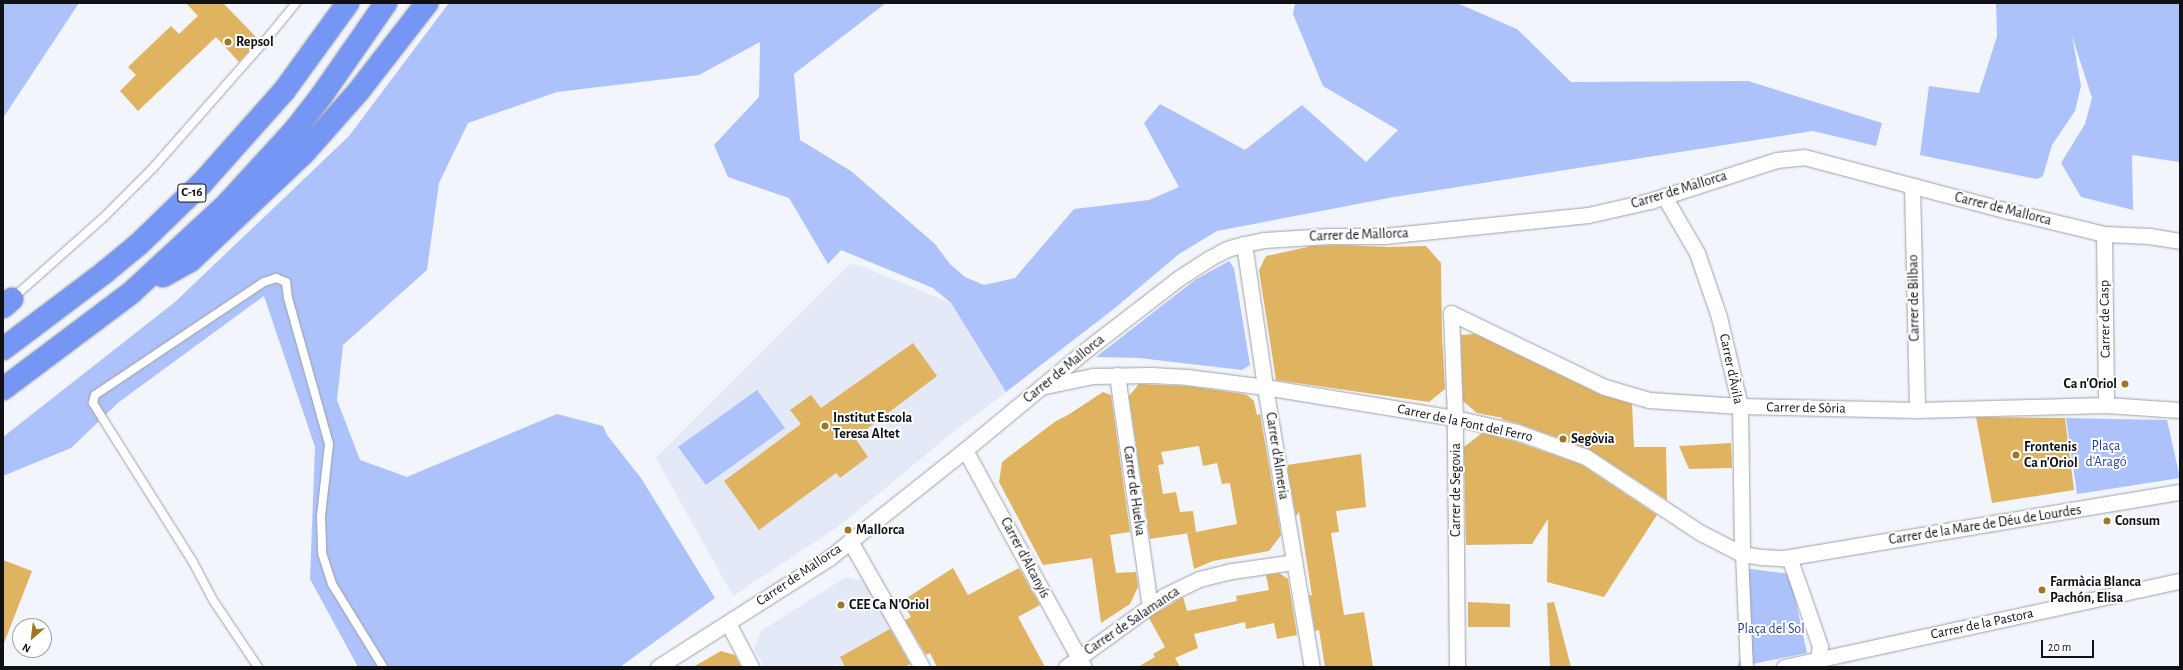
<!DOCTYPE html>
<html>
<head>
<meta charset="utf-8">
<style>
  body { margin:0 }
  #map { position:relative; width:2183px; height:670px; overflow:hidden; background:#f2f5fc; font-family:"Alegreya Sans",sans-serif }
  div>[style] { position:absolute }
  .built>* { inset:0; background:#e3e9f6 }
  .green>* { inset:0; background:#adc2fa }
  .building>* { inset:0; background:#dfb35f }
  .roads { filter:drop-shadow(0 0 1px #9ea1a8) drop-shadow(0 0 1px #9ea1a8) }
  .service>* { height:8px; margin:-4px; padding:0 4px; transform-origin:4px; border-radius:4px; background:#fff }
  .pedestrian>* { height:12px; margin:-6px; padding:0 6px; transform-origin:6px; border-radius:6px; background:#fff }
  .minor>* { height:15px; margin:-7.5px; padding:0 7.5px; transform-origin:7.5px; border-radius:7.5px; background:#fff }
  .motorway>* { height:22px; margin:-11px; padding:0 11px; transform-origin:11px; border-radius:11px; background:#7696f5 }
  .dots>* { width:11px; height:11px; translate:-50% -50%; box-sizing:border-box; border:2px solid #fff; border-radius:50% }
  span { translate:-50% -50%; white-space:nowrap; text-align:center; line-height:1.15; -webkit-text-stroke:4px #fff; paint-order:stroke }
  .shield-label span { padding:1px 3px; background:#fff; border:1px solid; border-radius:3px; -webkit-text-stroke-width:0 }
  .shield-label { font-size:13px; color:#101114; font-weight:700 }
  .poi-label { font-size:14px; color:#101114; font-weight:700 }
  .left { translate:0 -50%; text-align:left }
  .right { translate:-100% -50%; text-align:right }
  .street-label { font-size:14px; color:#101114 }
  .park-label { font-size:14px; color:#293f96 }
  .frame { position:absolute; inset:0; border:4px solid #101114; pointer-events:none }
  .north { position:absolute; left:12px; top:618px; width:40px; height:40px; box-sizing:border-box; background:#fff; border:1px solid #9fa0a1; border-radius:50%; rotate:208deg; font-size:11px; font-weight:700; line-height:16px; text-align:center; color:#101114 }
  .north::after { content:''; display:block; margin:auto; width:14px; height:18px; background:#9f7825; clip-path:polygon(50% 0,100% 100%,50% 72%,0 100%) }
  .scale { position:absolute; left:2041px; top:640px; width:53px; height:18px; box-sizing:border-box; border:2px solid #101114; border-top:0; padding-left:5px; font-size:12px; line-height:14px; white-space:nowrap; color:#101114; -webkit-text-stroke:3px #fff; paint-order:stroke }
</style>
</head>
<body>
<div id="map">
  <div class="built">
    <i style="clip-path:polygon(850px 264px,861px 266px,951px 303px,1006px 392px,947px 437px,842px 524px,733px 596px,656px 458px)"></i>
    <i style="clip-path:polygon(846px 577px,867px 582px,913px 667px,839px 667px,837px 664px,831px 667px,764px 667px,754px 649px,761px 631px)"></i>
  </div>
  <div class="green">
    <i style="clip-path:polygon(3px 3px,79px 3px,3px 118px)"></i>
    <i style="clip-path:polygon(449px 3px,886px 3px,794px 74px,800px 140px,851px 171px,935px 244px,950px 264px,965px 277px,984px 285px,1015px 278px,1074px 209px,1149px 200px,1179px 187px,1144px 123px,1160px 104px,1245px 150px,1302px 105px,1366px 162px,1398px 130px,1323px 86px,1293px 14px,1295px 3px,1457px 3px,1517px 29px,1571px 82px,1748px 81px,1882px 123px,1876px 146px,1813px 131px,1394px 197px,1217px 231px,1179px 254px,1115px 308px,1006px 392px,951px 303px,933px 288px,841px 250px,828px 264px,789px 198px,728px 177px,714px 145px,759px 97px,760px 42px,699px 75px,557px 92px,468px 123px,439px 183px,427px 270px,343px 345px,337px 400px,360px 460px,407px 477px,557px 414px,603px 426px,607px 435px,641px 478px,715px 598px,620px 667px,358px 667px,310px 579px,315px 447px,264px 296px,119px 402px,71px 448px,3px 476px,3px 437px,175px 302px,349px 136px)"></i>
    <i style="clip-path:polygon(1996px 3px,2180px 3px,2180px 162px,2132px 155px,2133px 210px,2081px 197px,2061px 163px,2085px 124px,2092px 98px,2072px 36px,2081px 86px,2075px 111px,2052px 145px,2043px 176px,2037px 179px,1920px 155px,1929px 86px,1979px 93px,1997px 36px)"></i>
    <i style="clip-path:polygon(1229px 261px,1234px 268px,1250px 365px,1242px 370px,1139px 358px,1096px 357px,1195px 280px)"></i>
    <i style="clip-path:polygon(757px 390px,785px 428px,706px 485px,678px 447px)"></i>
    <i style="clip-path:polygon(2066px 418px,2167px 420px,2180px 478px,2077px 494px)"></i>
    <i style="clip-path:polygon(1743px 568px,1790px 574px,1807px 653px,1737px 667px,1742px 655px)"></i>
  </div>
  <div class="building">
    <i style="clip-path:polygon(186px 3px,223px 3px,259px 40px,239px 62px,216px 37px,138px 111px,120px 91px,136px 75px,128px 67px,171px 26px,179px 34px,198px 16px)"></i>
    <i style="clip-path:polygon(1343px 245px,1387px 247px,1426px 246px,1441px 263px,1442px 336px,1445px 389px,1429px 402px,1276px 380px,1259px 270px,1266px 256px,1312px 246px)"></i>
    <i style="clip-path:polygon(1475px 334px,1601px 395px,1632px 404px,1634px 447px,1666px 447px,1667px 500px,1589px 449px,1520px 424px,1501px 419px,1503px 418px,1477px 413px,1463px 401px,1461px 335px)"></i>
    <i style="clip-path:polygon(913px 343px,937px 376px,855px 438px,868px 457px,840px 478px,836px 473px,759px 530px,724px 481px,801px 424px,790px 410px,811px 395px,821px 408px)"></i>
    <i style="clip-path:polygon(evenodd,1139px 384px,1186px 386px,1237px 393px,1247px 395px,1254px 401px,1257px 415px,1260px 414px,1281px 535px,1269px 551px,1213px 561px,1194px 569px,1187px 533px,1196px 532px,1150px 539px,1129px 396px,1139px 384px,1199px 446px,1203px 466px,1217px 463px,1222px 484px,1230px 483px,1237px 524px,1196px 532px,1193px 511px,1180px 512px,1176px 492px,1163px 494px,1158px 465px,1164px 464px,1161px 452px,1199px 446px)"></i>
    <i style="clip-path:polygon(1103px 392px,1111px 395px,1130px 532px,1110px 535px,1116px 573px,1136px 572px,1138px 587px,1130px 604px,1101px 623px,1092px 558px,1043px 565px,999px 482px,1002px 462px,1056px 421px,1068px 415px)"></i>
    <i style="clip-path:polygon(1976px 417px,2065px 418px,2074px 490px,1992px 503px)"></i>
    <i style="clip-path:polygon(1482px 433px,1514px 441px,1582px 465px,1657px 515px,1604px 597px,1547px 582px,1548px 519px,1532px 544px,1466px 545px,1464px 447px)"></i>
    <i style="clip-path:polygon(1731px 443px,1732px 468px,1689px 469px,1679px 446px)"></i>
    <i style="clip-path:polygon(1361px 454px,1366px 507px,1336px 511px,1339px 532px,1331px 533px,1344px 615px,1364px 612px,1373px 667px,1325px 667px,1319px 630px,1315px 631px,1309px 594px,1312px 596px,1299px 512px,1296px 516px,1287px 465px)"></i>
    <i style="clip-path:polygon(3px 560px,32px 571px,4px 643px,3px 643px)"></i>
    <i style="clip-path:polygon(953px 568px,968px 595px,1019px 568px,1040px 605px,1018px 617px,1045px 667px,937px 667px,930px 653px,926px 655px,905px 620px,911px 617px,902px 601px)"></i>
    <i style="clip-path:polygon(1279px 573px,1288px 579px,1297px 635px,1277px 639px,1274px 623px,1246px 629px,1245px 622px,1194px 634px,1198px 648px,1175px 658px,1180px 667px,1138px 667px,1155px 657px,1153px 654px,1165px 647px,1149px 618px,1154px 614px,1183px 597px,1187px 611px,1237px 601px,1236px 596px,1269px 590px,1266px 575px)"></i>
    <i style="clip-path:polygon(1468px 602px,1510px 604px,1510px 627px,1468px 627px)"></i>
    <i style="clip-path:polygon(1554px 602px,1571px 667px,1550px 667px,1547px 603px)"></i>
    <i style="clip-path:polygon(890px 629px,910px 664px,905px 667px,845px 667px,840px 657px)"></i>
    <i style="clip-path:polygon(721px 651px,735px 655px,741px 667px,693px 667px)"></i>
  </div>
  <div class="roads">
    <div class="service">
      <i style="left:13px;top:298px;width:123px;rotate:-41.7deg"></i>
      <i style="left:105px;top:216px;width:68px;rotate:-45deg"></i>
      <i style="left:153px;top:168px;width:176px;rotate:-48.7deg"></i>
      <i style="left:269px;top:36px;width:43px;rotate:-50.7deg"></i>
      <i style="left:258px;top:667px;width:81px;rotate:-123.9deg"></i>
      <i style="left:213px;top:600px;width:43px;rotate:-117.8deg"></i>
      <i style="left:193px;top:562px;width:188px;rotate:-122.2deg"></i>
      <i style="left:93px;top:403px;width:8px;rotate:-76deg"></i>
      <i style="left:95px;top:395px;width:203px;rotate:-33.8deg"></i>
      <i style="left:264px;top:282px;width:13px;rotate:-18deg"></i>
      <i style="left:276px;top:278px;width:11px;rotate:22deg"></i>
      <i style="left:286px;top:282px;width:16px;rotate:83deg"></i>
      <i style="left:288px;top:298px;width:152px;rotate:74.3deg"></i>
      <i style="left:329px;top:444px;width:73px;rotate:96.3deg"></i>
      <i style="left:321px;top:517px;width:36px;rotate:88deg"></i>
      <i style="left:322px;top:553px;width:33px;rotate:72deg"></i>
      <i style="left:332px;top:584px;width:97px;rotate:58.4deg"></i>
    </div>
    <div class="pedestrian">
      <i style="left:1742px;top:554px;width:113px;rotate:87.5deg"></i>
    </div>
    <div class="minor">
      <i style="left:1912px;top:186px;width:224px;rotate:88.7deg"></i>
      <i style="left:1664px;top:196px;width:66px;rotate:59.9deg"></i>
      <i style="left:1697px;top:253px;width:68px;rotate:71deg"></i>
      <i style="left:1719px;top:317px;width:91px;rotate:76.7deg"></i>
      <i style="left:1740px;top:406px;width:148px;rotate:89.2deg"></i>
      <i style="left:2104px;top:234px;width:171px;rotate:89.3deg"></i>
      <i style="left:1244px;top:244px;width:145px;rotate:81.6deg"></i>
      <i style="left:1265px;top:387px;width:284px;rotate:80.5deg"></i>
      <i style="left:1117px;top:375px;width:233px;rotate:81.9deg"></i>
      <i style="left:1045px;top:386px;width:49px;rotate:-11.8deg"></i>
      <i style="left:1093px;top:376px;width:58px;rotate:-1deg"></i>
      <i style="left:1151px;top:375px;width:36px;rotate:3deg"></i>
      <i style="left:1187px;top:377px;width:79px;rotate:7.3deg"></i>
      <i style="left:1265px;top:387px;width:193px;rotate:9.3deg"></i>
      <i style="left:1455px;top:418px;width:64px;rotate:12.7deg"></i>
      <i style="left:1517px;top:432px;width:73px;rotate:19.9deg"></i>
      <i style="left:1586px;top:457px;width:138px;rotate:33.5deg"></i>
      <i style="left:1701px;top:533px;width:46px;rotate:27.1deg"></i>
      <i style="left:1742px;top:554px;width:20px;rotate:9deg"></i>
      <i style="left:1762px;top:557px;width:22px;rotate:3deg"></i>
      <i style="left:1784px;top:558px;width:401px;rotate:-9.5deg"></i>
      <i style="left:965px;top:450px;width:247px;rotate:61.3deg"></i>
      <i style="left:850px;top:541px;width:145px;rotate:60.3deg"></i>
      <i style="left:1789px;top:557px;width:94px;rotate:70.8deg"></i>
      <i style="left:1820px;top:646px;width:13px;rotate:99deg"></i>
      <i style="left:1818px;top:659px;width:8px;rotate:83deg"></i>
      <i style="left:728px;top:623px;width:50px;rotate:62.4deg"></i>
      <i style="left:658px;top:667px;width:203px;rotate:-32.5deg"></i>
      <i style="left:829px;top:558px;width:174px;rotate:-38.5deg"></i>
      <i style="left:965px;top:450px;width:158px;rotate:-39.6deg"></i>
      <i style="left:1087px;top:349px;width:116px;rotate:-37.7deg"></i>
      <i style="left:1179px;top:278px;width:37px;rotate:-33deg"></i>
      <i style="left:1210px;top:258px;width:19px;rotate:-28deg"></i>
      <i style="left:1227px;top:249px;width:18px;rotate:-16deg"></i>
      <i style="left:1244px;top:244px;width:20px;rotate:-11deg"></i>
      <i style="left:1264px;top:240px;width:64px;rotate:-3.6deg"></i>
      <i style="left:1328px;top:236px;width:56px"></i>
      <i style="left:1384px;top:236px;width:205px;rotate:-5.9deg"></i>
      <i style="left:1588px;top:215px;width:64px;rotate:-12.7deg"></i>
      <i style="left:1650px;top:201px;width:133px;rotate:-17.9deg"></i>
      <i style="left:1777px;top:160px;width:27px;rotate:-6deg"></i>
      <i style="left:1804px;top:157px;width:212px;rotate:14.8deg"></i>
      <i style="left:2009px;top:211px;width:98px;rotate:13.6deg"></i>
      <i style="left:2104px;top:234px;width:45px;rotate:2.5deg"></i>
      <i style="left:2149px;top:236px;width:31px;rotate:9deg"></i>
      <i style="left:1066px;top:667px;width:121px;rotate:-35.9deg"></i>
      <i style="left:1164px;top:596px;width:39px;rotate:-26deg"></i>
      <i style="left:1199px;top:579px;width:34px;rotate:-14deg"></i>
      <i style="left:1232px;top:571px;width:63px;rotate:-8.3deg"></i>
      <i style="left:1457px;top:667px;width:249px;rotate:-90.5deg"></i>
      <i style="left:1455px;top:418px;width:105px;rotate:-92.2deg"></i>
      <i style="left:1451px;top:313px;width:171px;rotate:25.7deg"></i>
      <i style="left:1605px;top:387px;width:46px;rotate:16.5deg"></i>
      <i style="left:1649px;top:400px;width:91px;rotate:3.8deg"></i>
      <i style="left:1740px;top:406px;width:177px;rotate:1.3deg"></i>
      <i style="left:1917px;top:410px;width:189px;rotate:-1.5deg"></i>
      <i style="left:2106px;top:405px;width:74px;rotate:3.9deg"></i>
      <i style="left:1784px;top:667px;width:405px;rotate:-12.3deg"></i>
    </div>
    <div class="motorway">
      <i style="left:163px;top:276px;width:31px;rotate:-29deg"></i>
      <i style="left:190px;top:261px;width:157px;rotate:-43.5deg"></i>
      <i style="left:304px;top:153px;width:81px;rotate:-48.5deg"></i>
      <i style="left:358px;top:92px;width:113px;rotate:-52.2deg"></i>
      <i style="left:3px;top:307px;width:12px;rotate:-42deg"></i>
      <i style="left:3px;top:349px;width:128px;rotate:-37deg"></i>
      <i style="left:105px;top:272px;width:44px;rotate:-39.5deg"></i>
      <i style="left:139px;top:244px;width:88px;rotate:-44.1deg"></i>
      <i style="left:202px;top:183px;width:123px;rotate:-48.3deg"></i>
      <i style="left:284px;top:91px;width:109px;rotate:-54deg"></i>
      <i style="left:3px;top:389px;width:161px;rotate:-36.9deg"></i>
      <i style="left:132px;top:292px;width:131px;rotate:-42.8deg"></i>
      <i style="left:228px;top:203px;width:98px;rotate:-47.5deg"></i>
      <i style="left:294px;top:131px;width:46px;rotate:-52.1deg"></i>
      <i style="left:322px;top:95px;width:112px;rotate:-55.2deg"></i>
    </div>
  </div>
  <div class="dots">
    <i style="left:228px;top:42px;background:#9f7825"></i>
    <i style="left:2125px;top:384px;background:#9f7825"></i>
    <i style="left:825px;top:426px;background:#9f7825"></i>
    <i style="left:1563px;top:439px;background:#9f7825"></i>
    <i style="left:2016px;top:455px;background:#9f7825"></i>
    <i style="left:2107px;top:521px;background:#9f7825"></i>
    <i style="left:848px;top:530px;background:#9f7825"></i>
    <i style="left:2042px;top:590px;background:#9f7825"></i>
    <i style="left:841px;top:605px;background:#9f7825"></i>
  </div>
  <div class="shield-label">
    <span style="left:192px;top:193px">C-16</span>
  </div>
  <div class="poi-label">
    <span class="left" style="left:236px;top:42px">Repsol</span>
    <span class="right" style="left:2117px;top:384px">Ca n'Oriol</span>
    <span class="left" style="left:833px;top:426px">Institut Escola<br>Teresa Altet</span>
    <span class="left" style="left:1571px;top:439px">Segòvia</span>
    <span class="left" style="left:2024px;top:455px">Frontenis<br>Ca n'Oriol</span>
    <span class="left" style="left:2115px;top:521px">Consum</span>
    <span class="left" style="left:856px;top:530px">Mallorca</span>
    <span class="left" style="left:2050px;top:590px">Farmàcia Blanca<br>Pachón, Elisa</span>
    <span class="left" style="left:849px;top:605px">CEE Ca N'Oriol</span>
  </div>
  <div class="street-label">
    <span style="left:1679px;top:190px;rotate:-17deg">Carrer de Mallorca</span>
    <span style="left:2003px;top:209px;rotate:14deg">Carrer de Mallorca</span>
    <span style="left:1359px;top:235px;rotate:-2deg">Carrer de Mallorca</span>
    <span style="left:1914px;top:298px;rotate:-91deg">Carrer de Bilbao</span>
    <span style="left:2105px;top:319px;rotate:-91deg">Carrer de Casp</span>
    <span style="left:1064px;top:369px;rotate:-39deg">Carrer de Mallorca</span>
    <span style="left:1731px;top:369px;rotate:78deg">Carrer d'Àvila</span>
    <span style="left:1806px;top:408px;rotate:1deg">Carrer de Sòria</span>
    <span style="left:1465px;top:423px;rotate:12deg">Carrer de la Font del Ferro</span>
    <span style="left:1277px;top:456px;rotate:81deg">Carrer d'Almeria</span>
    <span style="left:1456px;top:490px;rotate:-90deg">Carrer de Segovia</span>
    <span style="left:1134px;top:491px;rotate:82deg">Carrer de Huelva</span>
    <span style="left:1985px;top:525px;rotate:-9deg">Carrer de la Mare de Déu de Lourdes</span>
    <span style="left:1025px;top:558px;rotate:62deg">Carrer d'Alcanyís</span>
    <span style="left:799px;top:575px;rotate:-34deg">Carrer de Mallorca</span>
    <span style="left:1132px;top:621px;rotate:-34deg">Carrer de Salamanca</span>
    <span style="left:1982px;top:624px;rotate:-12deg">Carrer de la Pastora</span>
  </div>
  <div class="park-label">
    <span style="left:2106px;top:454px">Plaça<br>d'Aragó</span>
    <span style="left:1771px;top:629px">Plaça del Sol</span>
  </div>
  <div class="frame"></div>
  <div class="north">N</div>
  <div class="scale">20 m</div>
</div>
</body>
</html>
